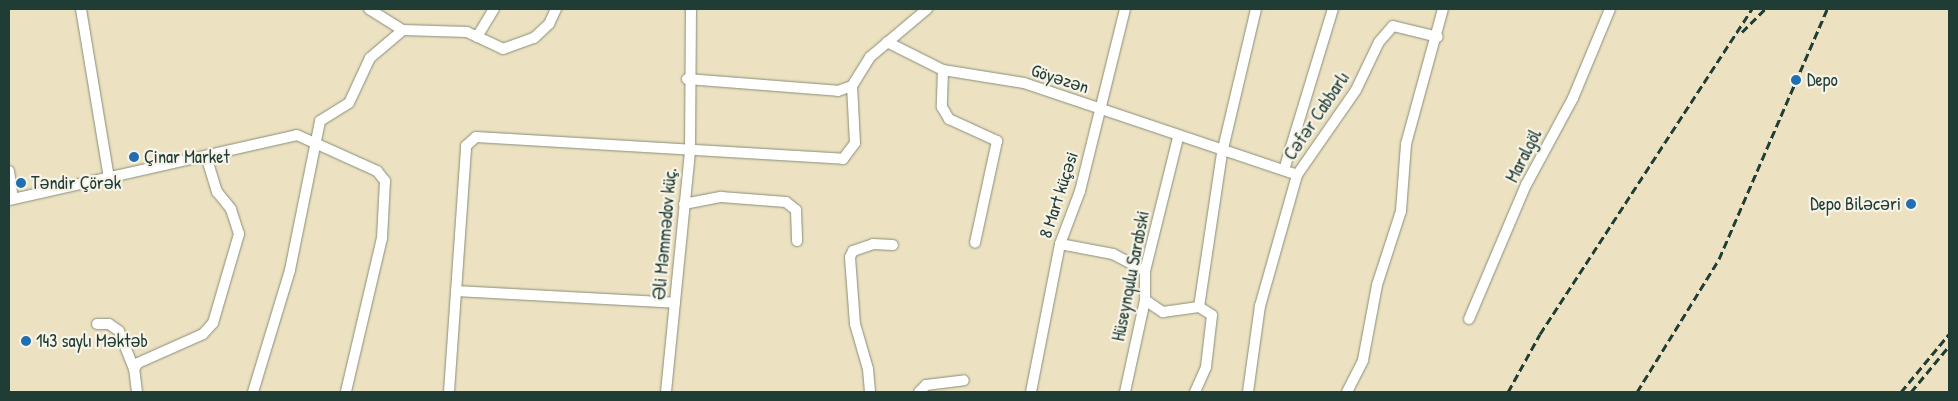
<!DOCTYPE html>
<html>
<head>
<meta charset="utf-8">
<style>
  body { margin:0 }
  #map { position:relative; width:1958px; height:401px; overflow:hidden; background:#ece1c0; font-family:"Patrick Hand",sans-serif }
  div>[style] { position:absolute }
  .roads { filter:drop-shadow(0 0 1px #868f7a) drop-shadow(0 0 1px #868f7a) }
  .minor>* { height:10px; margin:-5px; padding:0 5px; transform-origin:5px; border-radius:5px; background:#fff }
  .rail>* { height:3px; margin-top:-1.5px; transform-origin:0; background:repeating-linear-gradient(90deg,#1f3d34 0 8px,transparent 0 12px) }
  .dots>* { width:14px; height:14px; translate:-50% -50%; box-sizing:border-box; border:2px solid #f7f3e8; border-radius:50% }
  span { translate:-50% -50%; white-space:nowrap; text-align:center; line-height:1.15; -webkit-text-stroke:4.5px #f7f3e8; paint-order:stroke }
  .street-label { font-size:18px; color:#1f3d34 }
  .poi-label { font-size:18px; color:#1f3d34 }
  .left { translate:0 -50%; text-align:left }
  .right { translate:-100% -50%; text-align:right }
  .frame { position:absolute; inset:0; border:10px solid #1f3d34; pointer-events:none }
</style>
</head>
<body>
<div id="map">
  <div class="roads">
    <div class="minor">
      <i style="left:81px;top:9px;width:171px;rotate:80.6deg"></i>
      <i style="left:369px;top:9px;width:40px;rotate:32deg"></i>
      <i style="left:403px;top:30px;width:64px;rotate:1.8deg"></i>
      <i style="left:467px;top:32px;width:40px;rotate:25deg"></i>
      <i style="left:503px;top:49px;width:33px;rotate:-20deg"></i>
      <i style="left:534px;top:38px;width:21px;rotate:-43deg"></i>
      <i style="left:549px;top:24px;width:17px;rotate:-65deg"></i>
      <i style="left:477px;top:37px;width:33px;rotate:-59deg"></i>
      <i style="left:887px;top:42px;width:63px;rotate:26.6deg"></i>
      <i style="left:943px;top:70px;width:82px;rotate:9.1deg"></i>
      <i style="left:1024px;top:83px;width:288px;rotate:18.6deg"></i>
      <i style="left:943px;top:70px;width:37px;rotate:92deg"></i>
      <i style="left:942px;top:107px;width:14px;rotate:60deg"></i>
      <i style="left:949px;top:119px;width:53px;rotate:24.6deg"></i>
      <i style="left:997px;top:141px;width:104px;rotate:102.2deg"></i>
      <i style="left:687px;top:79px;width:151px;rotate:4.5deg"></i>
      <i style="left:838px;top:91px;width:15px;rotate:-20deg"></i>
      <i style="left:852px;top:86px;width:34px;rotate:-58deg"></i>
      <i style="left:870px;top:57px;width:75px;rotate:-40.1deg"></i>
      <i style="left:1284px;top:170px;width:168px;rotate:-73.1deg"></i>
      <i style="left:9px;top:171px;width:28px;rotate:82deg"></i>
      <i style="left:9px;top:200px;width:295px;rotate:-12.7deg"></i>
      <i style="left:297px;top:135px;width:88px;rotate:24.2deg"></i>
      <i style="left:377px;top:171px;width:13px;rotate:51deg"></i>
      <i style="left:385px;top:181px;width:57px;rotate:93deg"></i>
      <i style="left:382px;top:238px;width:158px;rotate:103.2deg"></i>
      <i style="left:684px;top:204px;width:38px;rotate:-11deg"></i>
      <i style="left:721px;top:197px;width:65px;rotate:4.4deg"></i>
      <i style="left:786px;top:202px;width:13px;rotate:39deg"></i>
      <i style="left:796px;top:210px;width:31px;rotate:88deg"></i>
      <i style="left:1060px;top:244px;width:54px;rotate:10.7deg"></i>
      <i style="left:1113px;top:254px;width:36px;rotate:28deg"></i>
      <i style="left:456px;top:291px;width:219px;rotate:3.1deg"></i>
      <i style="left:1145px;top:300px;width:22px;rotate:34deg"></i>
      <i style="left:1163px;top:312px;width:36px;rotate:-8deg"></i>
      <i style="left:1199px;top:307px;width:156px;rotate:-81.5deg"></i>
      <i style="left:1222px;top:153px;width:148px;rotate:-76.7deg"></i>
      <i style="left:1469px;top:319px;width:146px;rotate:-67deg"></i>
      <i style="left:1526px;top:185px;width:99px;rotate:-61.6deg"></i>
      <i style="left:1573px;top:98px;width:96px;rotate:-67.4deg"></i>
      <i style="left:97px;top:324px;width:12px"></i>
      <i style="left:109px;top:324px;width:12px;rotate:35deg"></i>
      <i style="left:119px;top:331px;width:41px;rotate:68.5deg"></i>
      <i style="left:137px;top:392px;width:23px;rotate:-97deg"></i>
      <i style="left:134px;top:369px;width:7px;rotate:-56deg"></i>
      <i style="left:138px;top:363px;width:71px;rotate:-24deg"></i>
      <i style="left:203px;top:334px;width:15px;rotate:-48deg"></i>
      <i style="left:213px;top:323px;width:93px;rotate:-73.7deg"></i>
      <i style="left:239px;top:234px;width:26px;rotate:-108deg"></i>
      <i style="left:231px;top:209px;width:22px;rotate:-129deg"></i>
      <i style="left:217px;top:192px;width:38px;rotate:-107deg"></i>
      <i style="left:253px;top:392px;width:127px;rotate:-73.1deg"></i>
      <i style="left:290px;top:270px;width:152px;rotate:-78.6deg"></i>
      <i style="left:320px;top:121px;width:34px;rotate:-32deg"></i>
      <i style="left:349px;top:103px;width:50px;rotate:-65deg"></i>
      <i style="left:370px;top:58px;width:43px;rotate:-40.3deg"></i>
      <i style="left:449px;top:392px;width:247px;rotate:-86deg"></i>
      <i style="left:466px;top:146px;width:13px;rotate:-42deg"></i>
      <i style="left:476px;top:137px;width:368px;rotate:3.4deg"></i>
      <i style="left:843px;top:159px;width:20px;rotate:-53deg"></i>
      <i style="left:855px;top:143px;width:57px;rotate:-93deg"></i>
      <i style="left:666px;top:392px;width:243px;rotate:-84.3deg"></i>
      <i style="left:690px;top:150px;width:141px;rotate:-89.6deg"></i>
      <i style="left:870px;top:392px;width:23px;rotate:-95deg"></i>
      <i style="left:868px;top:369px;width:47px;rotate:-106.1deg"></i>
      <i style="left:855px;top:324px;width:67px;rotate:-94.3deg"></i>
      <i style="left:850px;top:257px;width:7px;rotate:-63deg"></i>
      <i style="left:853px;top:251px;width:21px;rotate:-19deg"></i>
      <i style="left:873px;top:244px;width:20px;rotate:3deg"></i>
      <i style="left:919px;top:392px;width:10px;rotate:-45deg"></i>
      <i style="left:926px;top:385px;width:38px;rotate:-7deg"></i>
      <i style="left:1031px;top:392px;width:151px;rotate:-78.9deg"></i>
      <i style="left:1060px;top:244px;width:57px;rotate:-69.3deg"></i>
      <i style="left:1080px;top:191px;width:187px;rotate:-76.1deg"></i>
      <i style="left:1125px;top:392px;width:94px;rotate:-77.7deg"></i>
      <i style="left:1145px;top:300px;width:29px;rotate:-90deg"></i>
      <i style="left:1145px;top:271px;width:137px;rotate:-76.1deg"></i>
      <i style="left:1195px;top:392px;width:27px;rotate:-66deg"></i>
      <i style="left:1206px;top:367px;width:52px;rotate:-83.4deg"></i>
      <i style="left:1212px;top:315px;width:15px;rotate:-148deg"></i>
      <i style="left:1248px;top:392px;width:87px;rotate:-82.1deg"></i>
      <i style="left:1260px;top:306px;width:136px;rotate:-74.2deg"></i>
      <i style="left:1297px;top:175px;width:103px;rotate:-55.2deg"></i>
      <i style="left:1356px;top:90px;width:53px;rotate:-64.4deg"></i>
      <i style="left:1379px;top:42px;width:21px;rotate:-49deg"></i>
      <i style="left:1393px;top:26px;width:46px;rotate:13.7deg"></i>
      <i style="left:1347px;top:392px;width:36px;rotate:-63deg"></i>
      <i style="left:1363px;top:360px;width:76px;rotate:-79.4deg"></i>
      <i style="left:1377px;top:285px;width:78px;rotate:-72deg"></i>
      <i style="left:1401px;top:211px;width:67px;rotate:-85.7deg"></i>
      <i style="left:1406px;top:144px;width:140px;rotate:-74.7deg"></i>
    </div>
  </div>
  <div class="rail">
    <i style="left:1742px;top:32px;width:33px;rotate:-45deg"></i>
    <i style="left:1508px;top:392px;width:66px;rotate:-61.1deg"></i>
    <i style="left:1540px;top:334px;width:388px;rotate:-56.9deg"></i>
    <i style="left:1637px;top:392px;width:156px;rotate:-58.3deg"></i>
    <i style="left:1719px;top:259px;width:272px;rotate:-66.6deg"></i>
    <i style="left:1901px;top:392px;width:75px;rotate:-50.4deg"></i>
    <i style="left:1911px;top:392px;width:60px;rotate:-50.4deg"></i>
  </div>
  <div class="dots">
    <i style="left:1796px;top:80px;background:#1f6fb2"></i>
    <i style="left:134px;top:157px;background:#1f6fb2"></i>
    <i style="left:21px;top:183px;background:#1f6fb2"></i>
    <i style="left:1911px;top:204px;background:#1f6fb2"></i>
    <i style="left:26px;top:341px;background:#1f6fb2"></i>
  </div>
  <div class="street-label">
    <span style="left:1060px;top:79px;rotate:18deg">Göyəzən</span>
    <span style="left:1317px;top:116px;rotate:-56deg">Cəfər Cabbarlı</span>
    <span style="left:1524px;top:156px;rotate:-63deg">Maralgöl</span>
    <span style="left:1059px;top:195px;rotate:-72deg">8 Mart küçəsi</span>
    <span style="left:665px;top:234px;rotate:-85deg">Əli Məmmədov küç.</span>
    <span style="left:1131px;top:276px;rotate:-79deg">Hüseynqulu Sarabski</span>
  </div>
  <div class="poi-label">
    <span class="left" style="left:1807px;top:80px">Depo</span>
    <span class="left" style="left:144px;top:157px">Çinar Market</span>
    <span class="left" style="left:31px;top:183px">Təndir Çörək</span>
    <span class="right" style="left:1901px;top:204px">Depo Biləcəri</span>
    <span class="left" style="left:36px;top:341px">143 saylı Məktəb</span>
  </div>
  <div class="frame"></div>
</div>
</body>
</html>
